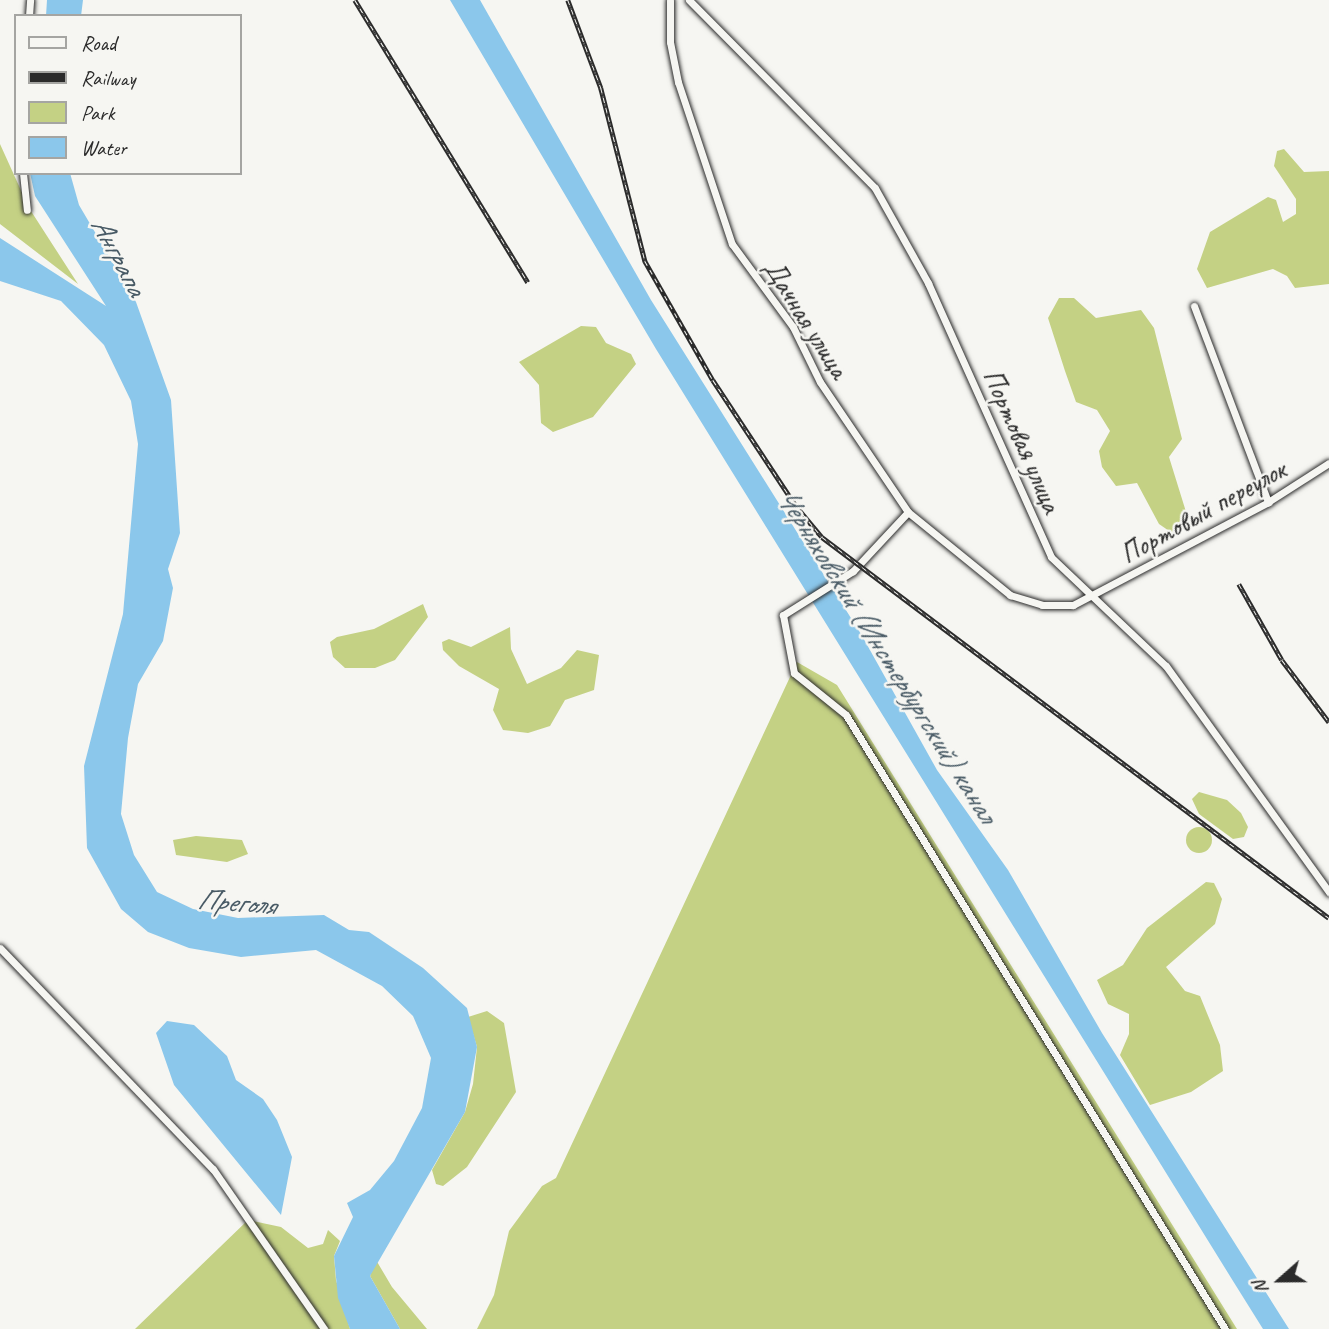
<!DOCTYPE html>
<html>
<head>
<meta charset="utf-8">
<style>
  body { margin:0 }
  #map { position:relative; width:1329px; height:1329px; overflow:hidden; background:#f6f6f2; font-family:Caveat,sans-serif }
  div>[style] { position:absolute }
  .green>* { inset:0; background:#c4d184 }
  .round { border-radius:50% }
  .water>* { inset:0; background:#8bc7eb }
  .roads { filter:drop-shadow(0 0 2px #2b2b2b) drop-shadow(0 0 2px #2b2b2b) }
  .minor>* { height:7px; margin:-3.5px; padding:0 3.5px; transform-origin:3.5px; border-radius:3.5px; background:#f6f6f2 }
  .rail>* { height:4.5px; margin-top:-2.25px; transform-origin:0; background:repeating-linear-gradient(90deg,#f6f6f2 0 5px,#2b2b2b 0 10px); box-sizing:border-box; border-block:2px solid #2b2b2b }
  span { translate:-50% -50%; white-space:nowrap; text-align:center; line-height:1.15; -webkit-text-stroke:5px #f6f6f2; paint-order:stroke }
  .street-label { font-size:28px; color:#2b2b2b }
  .water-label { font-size:30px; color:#485a65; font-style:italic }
  .legend { position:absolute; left:14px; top:14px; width:228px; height:161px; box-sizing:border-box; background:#f6f6f2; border:2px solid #a5a5a2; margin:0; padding:9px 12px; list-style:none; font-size:21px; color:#2b2b2b }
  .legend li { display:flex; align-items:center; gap:14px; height:35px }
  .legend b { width:35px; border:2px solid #a5a5a2 }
  .north { position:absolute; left:1245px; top:1245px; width:70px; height:70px; -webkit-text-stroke:5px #f6f6f2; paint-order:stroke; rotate:249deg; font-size:19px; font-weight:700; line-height:28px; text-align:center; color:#2b2b2b }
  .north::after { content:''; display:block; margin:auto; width:24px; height:32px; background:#2b2b2b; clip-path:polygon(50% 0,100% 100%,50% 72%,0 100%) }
</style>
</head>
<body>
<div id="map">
  <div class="green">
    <i style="clip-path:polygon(0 144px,29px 208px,78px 284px,0 224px)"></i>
    <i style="clip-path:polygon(1284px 149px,1304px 172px,1329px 171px,1329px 284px,1295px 288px,1287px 276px,1273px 269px,1207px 288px,1197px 269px,1210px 232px,1268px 197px,1276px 200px,1283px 222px,1296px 214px,1296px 199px,1274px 166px,1277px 151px)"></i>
    <i style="clip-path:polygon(1059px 298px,1074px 298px,1096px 318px,1141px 310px,1154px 328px,1182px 439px,1169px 457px,1187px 515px,1175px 535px,1159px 524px,1137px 483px,1116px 486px,1102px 467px,1099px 451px,1110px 431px,1097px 410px,1076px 402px,1065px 371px,1048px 318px)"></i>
    <i style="clip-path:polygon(581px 326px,596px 327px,606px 343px,631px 354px,636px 364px,593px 417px,553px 432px,541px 423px,539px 385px,519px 362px)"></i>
    <i style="clip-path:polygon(423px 604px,428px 617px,395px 660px,375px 668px,345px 668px,333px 657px,330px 642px,337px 637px,374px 629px)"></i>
    <i style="clip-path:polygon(510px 627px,511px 649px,527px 684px,561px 668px,577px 650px,599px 655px,594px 690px,565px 700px,550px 726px,528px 733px,503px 730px,493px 710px,499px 689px,459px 666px,443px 650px,442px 642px,449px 639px,471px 647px)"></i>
    <i style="clip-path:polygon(797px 662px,837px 685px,1237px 1329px,477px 1329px,494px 1295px,509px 1231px,542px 1186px,556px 1178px)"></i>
    <i style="clip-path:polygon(1199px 792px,1227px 800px,1241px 813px,1248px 827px,1244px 837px,1233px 839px,1199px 814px,1192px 799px)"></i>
    <i class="round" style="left:1186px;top:827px;width:26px;height:26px"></i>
    <i style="clip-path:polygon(196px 836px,242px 840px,248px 854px,227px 862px,176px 855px,173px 840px)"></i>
    <i style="clip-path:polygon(1206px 882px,1214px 883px,1222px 899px,1215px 924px,1166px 967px,1185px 991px,1200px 996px,1220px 1045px,1223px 1071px,1191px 1092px,1150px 1105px,1120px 1055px,1129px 1034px,1129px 1014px,1108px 1004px,1097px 980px,1123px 965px,1147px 928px)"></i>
    <i style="clip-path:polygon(487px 1011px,504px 1023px,516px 1092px,467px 1167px,443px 1186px,436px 1184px,432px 1170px,465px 1112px,473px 1084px,477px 1047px,468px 1017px)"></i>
    <i style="clip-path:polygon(248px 1220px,281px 1227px,308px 1248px,323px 1244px,328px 1230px,340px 1241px,334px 1256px,336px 1280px,350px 1329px,135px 1329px)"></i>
    <i style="clip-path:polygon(376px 1260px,392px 1287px,427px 1329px,400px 1329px,370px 1276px)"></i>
  </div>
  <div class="water">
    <i style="clip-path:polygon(47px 0,83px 0,81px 16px,46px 16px)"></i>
    <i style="clip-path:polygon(450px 0,480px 0,651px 300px,861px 634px,937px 770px,1008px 870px,1102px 1033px,1289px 1329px,1263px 1329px,1233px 1281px,656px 349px)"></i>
    <i style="clip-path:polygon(30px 173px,70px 173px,79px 205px,136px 302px,171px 400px,180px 533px,168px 569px,173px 588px,163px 641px,138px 684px,128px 738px,121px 814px,134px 855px,157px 892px,193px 909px,238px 918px,324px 915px,349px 930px,369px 932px,423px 968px,467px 1008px,477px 1047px,465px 1112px,370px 1276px,400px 1329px,350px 1329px,338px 1298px,334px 1256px,353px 1217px,347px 1203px,370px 1190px,394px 1161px,422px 1108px,431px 1058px,413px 1016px,382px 986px,316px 950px,241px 957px,189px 948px,148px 932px,121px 909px,87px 848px,84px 766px,123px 614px,138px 444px,131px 401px,104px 345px,61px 301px,0 281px,0 238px,106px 306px,35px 196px)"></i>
    <i style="clip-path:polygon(167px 1021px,194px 1025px,227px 1056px,236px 1080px,263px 1099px,277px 1120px,292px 1157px,281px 1215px,174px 1085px,156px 1033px)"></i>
  </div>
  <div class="roads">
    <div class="minor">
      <i style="left:670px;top:0;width:42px;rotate:90deg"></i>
      <i style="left:670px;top:42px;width:41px;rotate:78.7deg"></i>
      <i style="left:678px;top:82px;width:171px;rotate:71.6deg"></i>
      <i style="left:732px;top:244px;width:103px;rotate:53.7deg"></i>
      <i style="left:793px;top:327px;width:61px;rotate:63.9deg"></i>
      <i style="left:820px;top:382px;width:157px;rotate:55.9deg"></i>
      <i style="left:908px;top:512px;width:81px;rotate:133deg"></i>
      <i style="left:853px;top:571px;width:83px;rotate:147.8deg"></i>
      <i style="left:783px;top:615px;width:59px;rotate:79.3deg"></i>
      <i style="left:794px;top:673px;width:67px;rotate:38.9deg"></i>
      <i style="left:846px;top:715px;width:722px;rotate:58.31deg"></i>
      <i style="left:689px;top:0;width:264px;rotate:45.3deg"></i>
      <i style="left:875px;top:188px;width:109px;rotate:60.8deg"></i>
      <i style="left:928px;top:283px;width:300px;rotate:65.8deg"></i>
      <i style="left:1051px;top:557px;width:158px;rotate:43.5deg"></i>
      <i style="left:1166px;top:666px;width:279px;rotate:54.2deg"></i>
      <i style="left:29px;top:16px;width:16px;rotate:-86deg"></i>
      <i style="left:23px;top:173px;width:37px;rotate:84deg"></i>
      <i style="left:1194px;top:306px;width:210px;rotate:69.3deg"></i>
      <i style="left:908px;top:512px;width:132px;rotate:39.1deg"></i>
      <i style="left:1010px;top:595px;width:34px;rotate:17deg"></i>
      <i style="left:1042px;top:605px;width:31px"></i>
      <i style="left:1073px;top:605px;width:221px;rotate:-27.8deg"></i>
      <i style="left:1268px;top:502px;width:72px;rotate:-32.6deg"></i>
      <i style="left:0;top:948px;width:307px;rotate:46.1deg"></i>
      <i style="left:213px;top:1169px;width:195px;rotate:55.2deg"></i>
    </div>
  </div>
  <div class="rail">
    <i style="left:355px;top:0;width:331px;rotate:58.5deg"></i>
    <i style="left:568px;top:0;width:94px;rotate:69.4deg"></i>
    <i style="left:601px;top:88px;width:179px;rotate:75.7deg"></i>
    <i style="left:645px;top:261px;width:137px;rotate:60.3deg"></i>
    <i style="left:713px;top:380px;width:151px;rotate:56.6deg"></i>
    <i style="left:796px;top:506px;width:40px;rotate:50deg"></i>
    <i style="left:822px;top:537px;width:634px;rotate:36.92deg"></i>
    <i style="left:1239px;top:584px;width:87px;rotate:60.5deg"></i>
    <i style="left:1282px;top:660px;width:78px;rotate:52.8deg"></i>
  </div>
  <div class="street-label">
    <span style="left:806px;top:319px;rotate:58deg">Дачная улица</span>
    <span style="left:1022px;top:441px;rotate:66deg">Портовая улица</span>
    <span style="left:1203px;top:512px;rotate:-29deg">Портовый переулок</span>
  </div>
  <div class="water-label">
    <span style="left:119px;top:256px;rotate:62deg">Анграпа</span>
    <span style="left:887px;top:655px;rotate:58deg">Черняховский (Инстербургский) канал</span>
    <span style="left:236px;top:902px;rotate:5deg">Преголя</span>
  </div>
  <ul class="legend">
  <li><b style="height:9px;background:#f6f6f2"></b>Road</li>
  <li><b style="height:9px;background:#2b2b2b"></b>Railway</li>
  <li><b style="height:19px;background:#c4d184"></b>Park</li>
  <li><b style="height:19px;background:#8bc7eb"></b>Water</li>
  </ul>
  <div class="north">N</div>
</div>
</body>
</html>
